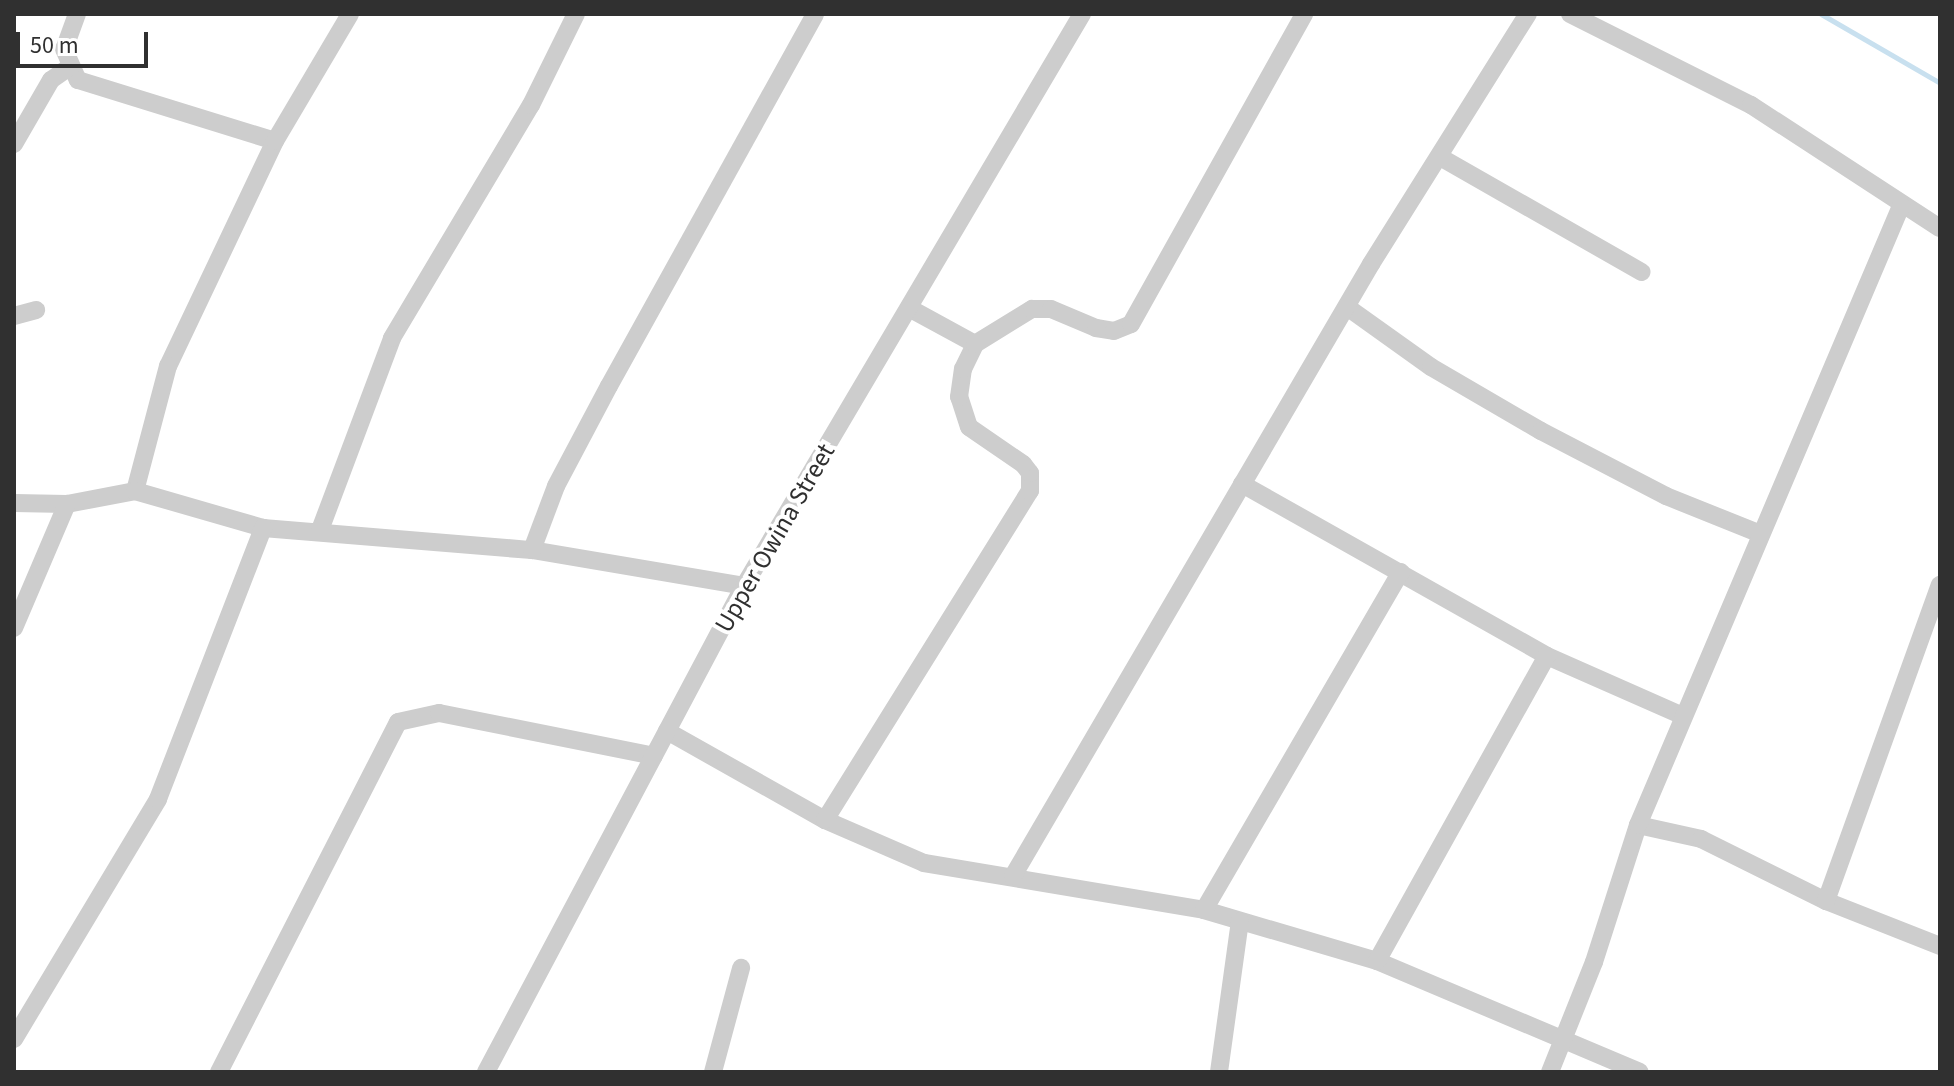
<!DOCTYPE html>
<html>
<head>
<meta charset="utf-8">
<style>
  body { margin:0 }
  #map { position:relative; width:1954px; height:1086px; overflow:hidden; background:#fff; font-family:"Source Sans 3",sans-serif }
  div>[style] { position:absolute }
  .stream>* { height:5px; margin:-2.5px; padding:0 2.5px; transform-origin:2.5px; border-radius:2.5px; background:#c8e0ef }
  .minor>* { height:18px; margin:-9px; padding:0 9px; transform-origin:9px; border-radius:9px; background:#cdcdcd }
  span { translate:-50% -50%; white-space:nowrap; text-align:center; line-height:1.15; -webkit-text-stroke:8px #fff; paint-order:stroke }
  .street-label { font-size:26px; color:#303030 }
  .frame { position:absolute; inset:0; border:16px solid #303030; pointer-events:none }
  .scale { position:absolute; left:16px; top:32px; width:132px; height:36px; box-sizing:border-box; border:4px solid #303030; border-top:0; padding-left:10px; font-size:24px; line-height:28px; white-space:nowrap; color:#303030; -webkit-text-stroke:6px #fff; paint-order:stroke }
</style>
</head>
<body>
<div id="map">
  <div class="stream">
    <i style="left:1821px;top:14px;width:138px;rotate:30.1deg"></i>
  </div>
  <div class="minor">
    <i style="left:77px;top:14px;width:37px;rotate:110deg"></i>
    <i style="left:64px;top:49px;width:34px;rotate:66deg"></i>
    <i style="left:78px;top:80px;width:206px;rotate:17.2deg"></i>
    <i style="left:275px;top:141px;width:249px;rotate:115.4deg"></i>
    <i style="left:168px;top:366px;width:129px;rotate:104.8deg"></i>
    <i style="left:1570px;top:14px;width:203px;rotate:26.7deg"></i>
    <i style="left:1751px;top:105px;width:225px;rotate:33.1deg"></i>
    <i style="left:275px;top:141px;width:147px;rotate:-59.4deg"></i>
    <i style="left:14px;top:144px;width:74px;rotate:-60deg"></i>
    <i style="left:51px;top:80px;width:21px;rotate:-35deg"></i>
    <i style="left:1440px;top:157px;width:232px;rotate:29.7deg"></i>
    <i style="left:1347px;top:307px;width:103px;rotate:35.5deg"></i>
    <i style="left:1431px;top:367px;width:127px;rotate:30.2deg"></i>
    <i style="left:1541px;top:431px;width:141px;rotate:27.5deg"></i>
    <i style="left:1666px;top:496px;width:99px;rotate:21.9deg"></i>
    <i style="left:909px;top:308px;width:75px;rotate:28.6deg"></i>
    <i style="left:14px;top:316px;width:23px;rotate:-15deg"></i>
    <i style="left:1242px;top:484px;width:350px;rotate:29.4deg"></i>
    <i style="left:1547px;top:656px;width:149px;rotate:23.8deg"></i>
    <i style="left:14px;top:503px;width:53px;rotate:1.1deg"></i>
    <i style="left:67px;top:504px;width:69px;rotate:-10.8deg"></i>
    <i style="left:135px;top:491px;width:133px;rotate:16.1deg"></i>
    <i style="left:263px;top:528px;width:270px;rotate:4.7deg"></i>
    <i style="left:532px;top:550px;width:215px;rotate:9.6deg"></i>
    <i style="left:320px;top:530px;width:205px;rotate:-69.4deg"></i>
    <i style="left:392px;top:338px;width:271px;rotate:-59.2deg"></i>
    <i style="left:531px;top:105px;width:102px;rotate:-63.7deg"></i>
    <i style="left:532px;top:550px;width:68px;rotate:-69.4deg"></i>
    <i style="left:556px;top:486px;width:113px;rotate:-62.1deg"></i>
    <i style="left:609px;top:386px;width:425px;rotate:-61deg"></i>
    <i style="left:14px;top:628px;width:135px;rotate:-66.9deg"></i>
    <i style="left:667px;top:731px;width:181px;rotate:29.4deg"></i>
    <i style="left:825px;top:820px;width:108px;rotate:23.5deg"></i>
    <i style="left:924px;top:863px;width:284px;rotate:9.5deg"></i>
    <i style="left:1204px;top:910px;width:180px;rotate:16.4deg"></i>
    <i style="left:1377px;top:961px;width:285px;rotate:22.9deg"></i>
    <i style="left:825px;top:820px;width:388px;rotate:-58.1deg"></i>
    <i style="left:1030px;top:491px;width:18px;rotate:-90deg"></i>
    <i style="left:1030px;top:473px;width:11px;rotate:-128deg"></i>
    <i style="left:1023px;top:464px;width:65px;rotate:-145.6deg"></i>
    <i style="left:969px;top:427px;width:32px;rotate:-108deg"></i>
    <i style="left:959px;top:397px;width:28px;rotate:-82deg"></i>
    <i style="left:963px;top:369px;width:28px;rotate:-64deg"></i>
    <i style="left:975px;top:344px;width:67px;rotate:-31.6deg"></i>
    <i style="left:1032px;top:309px;width:19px"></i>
    <i style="left:1051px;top:309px;width:49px;rotate:22.9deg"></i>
    <i style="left:1096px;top:328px;width:18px;rotate:9deg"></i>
    <i style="left:1114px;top:331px;width:18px;rotate:-22deg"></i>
    <i style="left:1131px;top:324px;width:355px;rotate:-60.8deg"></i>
    <i style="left:1638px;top:825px;width:65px;rotate:12.5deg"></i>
    <i style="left:1701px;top:839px;width:140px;rotate:26.4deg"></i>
    <i style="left:1826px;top:901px;width:123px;rotate:21.5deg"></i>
    <i style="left:1013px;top:876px;width:709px;rotate:-59.67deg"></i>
    <i style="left:1371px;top:264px;width:295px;rotate:-57.9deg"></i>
    <i style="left:1826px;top:901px;width:336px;rotate:-70.2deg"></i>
    <i style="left:1204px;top:910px;width:391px;rotate:-59.8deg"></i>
    <i style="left:1377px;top:961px;width:349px;rotate:-60.9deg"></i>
    <i style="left:14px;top:1039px;width:280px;rotate:-59deg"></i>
    <i style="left:158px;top:799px;width:291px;rotate:-68.8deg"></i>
    <i style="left:219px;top:1072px;width:393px;rotate:-62.9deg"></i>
    <i style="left:398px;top:722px;width:42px;rotate:-12.4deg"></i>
    <i style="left:439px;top:713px;width:219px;rotate:11.3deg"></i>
    <i style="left:486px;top:1072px;width:550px;rotate:-62.04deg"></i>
    <i style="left:744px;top:586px;width:664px;rotate:-59.42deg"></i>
    <i style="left:713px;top:1072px;width:108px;rotate:-74.9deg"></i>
    <i style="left:1219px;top:1072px;width:152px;rotate:-82.1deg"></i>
    <i style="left:1550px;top:1072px;width:118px;rotate:-68.2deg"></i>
    <i style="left:1594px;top:962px;width:144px;rotate:-72.2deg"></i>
    <i style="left:1638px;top:825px;width:673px;rotate:-66.98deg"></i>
  </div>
  <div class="street-label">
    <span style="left:775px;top:538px;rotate:-60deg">Upper Owina Street</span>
  </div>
  <div class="frame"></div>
  <div class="scale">50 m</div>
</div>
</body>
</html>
